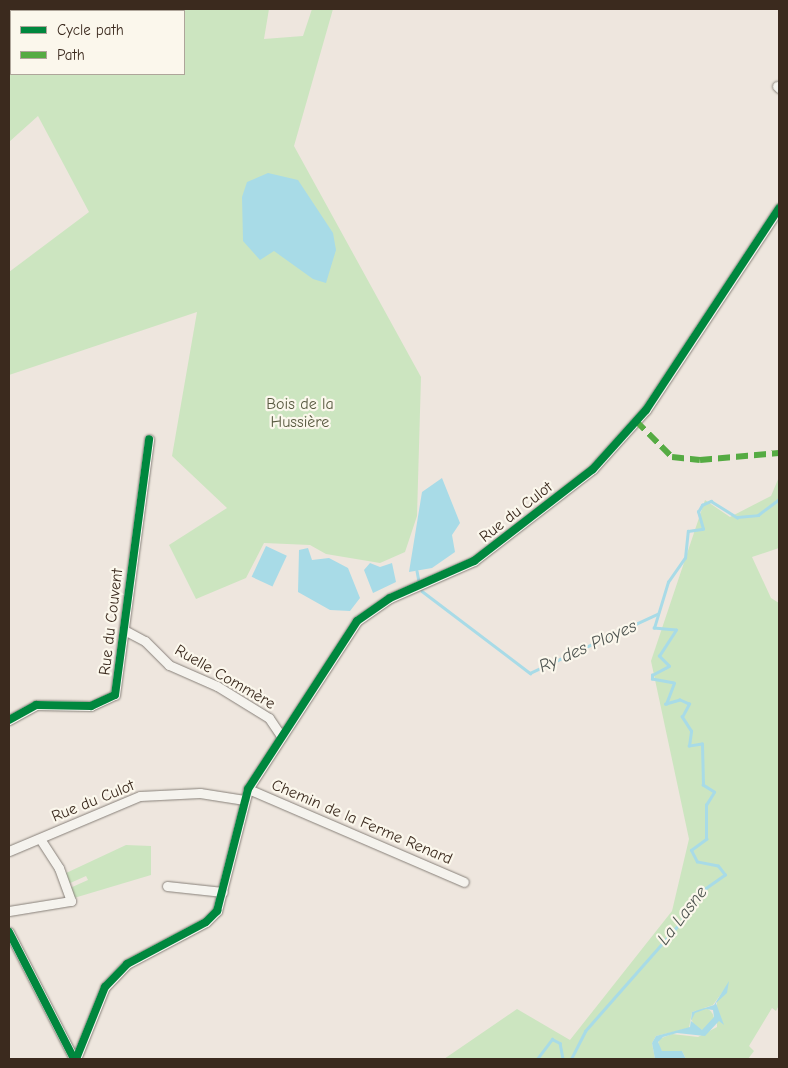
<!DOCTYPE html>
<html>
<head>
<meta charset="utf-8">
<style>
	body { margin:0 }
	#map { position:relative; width:788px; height:1068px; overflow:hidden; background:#eee6de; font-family:"Comic Neue",sans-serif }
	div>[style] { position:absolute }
	.green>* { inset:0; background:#cce5c0 }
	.round { border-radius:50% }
	.water>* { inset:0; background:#a8dbe7; transform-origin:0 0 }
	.stream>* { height:2.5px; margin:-1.25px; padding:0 1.25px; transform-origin:1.25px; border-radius:1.25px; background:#a8dbe7 }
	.roads { filter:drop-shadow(0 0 1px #878079) drop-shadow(0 0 1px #878079) }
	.minor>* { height:9px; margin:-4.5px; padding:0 4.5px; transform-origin:4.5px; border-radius:4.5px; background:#f5f3ee }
	.quiet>* { height:6px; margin-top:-3px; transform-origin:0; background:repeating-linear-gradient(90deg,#55ab43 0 12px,transparent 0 18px) }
	.cycleway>* { height:8px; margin:-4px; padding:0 4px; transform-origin:4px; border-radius:4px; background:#00873e }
	span { translate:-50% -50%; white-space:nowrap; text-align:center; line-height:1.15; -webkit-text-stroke:4.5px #fbf7ec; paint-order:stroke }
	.park-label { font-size:16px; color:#585940 }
	.street-label { font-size:16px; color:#3b2a1e }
	.water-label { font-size:18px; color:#4f5551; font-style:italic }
	.frame { position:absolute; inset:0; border:10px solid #3b2a1e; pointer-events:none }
	.legend { position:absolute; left:10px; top:10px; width:175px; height:65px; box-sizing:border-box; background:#fbf7ec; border:1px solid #aea59a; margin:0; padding:6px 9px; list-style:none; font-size:15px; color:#3b2a1e }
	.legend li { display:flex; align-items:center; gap:10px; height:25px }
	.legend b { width:25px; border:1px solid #aea59a }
</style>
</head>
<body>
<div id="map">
	<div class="green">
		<i style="clip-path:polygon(evenodd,9px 9px,269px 9px,264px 39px,303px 36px,312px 9px,333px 9px,294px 146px,421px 377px,417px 516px,405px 552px,380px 563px,326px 554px,310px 545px,264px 543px,246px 578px,196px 599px,169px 545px,227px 508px,172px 456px,197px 312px,9px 375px,9px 272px,89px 212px,38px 116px,9px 142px,9px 9px,11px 11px,184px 11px,184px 74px,11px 74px,11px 11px)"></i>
		<i style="clip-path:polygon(779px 477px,779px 548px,752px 557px,771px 598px,779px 603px,779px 1005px,776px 1011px,772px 1008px,749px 1046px,754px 1051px,748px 1059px,686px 1059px,682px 1051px,662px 1051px,658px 1045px,659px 1039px,672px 1034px,698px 1037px,717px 1027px,717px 1001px,729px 983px,713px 1005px,692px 1012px,689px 1028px,656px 1036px,652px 1043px,655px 1059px,444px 1059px,517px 1009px,570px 1040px,672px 911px,689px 839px,651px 661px,705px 500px,730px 517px,771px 496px)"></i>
		<i style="clip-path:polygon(126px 845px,151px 846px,151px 875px,74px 898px,70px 888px,88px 880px,86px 876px,68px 884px,64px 874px)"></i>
		<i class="round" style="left:692px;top:1008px;width:22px;height:22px"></i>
	</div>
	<div class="water">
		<i style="clip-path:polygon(268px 173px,298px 180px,333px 233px,336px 250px,326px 283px,313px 279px,274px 251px,260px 260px,243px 241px,242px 197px,247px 182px)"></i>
		<i style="clip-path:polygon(442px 478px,460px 523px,452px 535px,455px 552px,432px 568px,409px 572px,422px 492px)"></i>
		<i style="left:266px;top:546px;width:23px;height:34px;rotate:25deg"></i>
		<i style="clip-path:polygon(308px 548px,312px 560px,329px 558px,348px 568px,360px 598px,350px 611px,330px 610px,298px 592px,299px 550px)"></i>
		<i style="clip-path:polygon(370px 563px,380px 567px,392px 563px,396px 582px,373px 593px,364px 570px)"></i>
		<i style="clip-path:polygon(evenodd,729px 981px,727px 993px,716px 1003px,724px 1025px,719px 1021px,705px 1036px,677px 1033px,663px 1037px,658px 1042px,662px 1051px,682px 1051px,686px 1059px,655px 1059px,652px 1043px,656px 1036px,690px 1027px,692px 1012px,714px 1005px,729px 981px,706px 1009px,713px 1010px,714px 1017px,702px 1030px,691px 1021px,695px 1013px,706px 1009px)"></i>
	</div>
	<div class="stream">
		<i style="left:417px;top:571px;width:10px;rotate:79deg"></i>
		<i style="left:422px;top:591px;width:136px;rotate:37.2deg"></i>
		<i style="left:530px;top:673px;width:140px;rotate:-24.9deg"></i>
		<i style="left:537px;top:1059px;width:25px;rotate:-53deg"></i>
		<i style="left:552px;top:1039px;width:9px;rotate:27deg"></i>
		<i style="left:560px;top:1043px;width:16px;rotate:79deg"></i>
		<i style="left:571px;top:1059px;width:31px;rotate:-63deg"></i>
		<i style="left:585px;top:1031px;width:147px;rotate:-48.6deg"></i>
		<i style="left:682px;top:921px;width:9px;rotate:-90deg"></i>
		<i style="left:682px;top:912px;width:19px;rotate:-54deg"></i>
		<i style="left:693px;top:897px;width:39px;rotate:-35deg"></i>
		<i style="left:725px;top:875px;width:11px;rotate:-128deg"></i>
		<i style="left:718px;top:866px;width:21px;rotate:-169deg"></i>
		<i style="left:697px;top:862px;width:13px;rotate:-117deg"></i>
		<i style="left:691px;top:850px;width:19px;rotate:-36deg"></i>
		<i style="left:706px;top:839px;width:34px;rotate:-90deg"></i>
		<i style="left:706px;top:805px;width:15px;rotate:-58deg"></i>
		<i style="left:714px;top:792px;width:13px;rotate:-148deg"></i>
		<i style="left:703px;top:785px;width:41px;rotate:-91.4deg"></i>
		<i style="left:702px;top:744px;width:13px;rotate:171deg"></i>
		<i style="left:689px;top:746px;width:15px;rotate:-82deg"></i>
		<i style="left:691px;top:731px;width:17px;rotate:-123deg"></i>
		<i style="left:682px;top:717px;width:15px;rotate:-62deg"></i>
		<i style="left:689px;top:704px;width:10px;rotate:-156deg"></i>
		<i style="left:680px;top:700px;width:15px;rotate:164deg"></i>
		<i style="left:666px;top:704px;width:22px;rotate:-69deg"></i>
		<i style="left:674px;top:683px;width:22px;rotate:-170deg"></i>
		<i style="left:652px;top:679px;width:4px;rotate:-90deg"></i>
		<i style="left:652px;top:675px;width:19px;rotate:-28deg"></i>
		<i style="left:669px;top:666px;width:14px;rotate:-135deg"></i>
		<i style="left:659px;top:656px;width:31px;rotate:-57deg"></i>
		<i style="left:676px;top:630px;width:22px;rotate:-175deg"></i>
		<i style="left:654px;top:628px;width:48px;rotate:-73.1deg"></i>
		<i style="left:668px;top:582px;width:29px;rotate:-55deg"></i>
		<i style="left:685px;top:558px;width:27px;rotate:-84deg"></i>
		<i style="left:688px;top:531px;width:15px;rotate:-8deg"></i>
		<i style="left:703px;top:529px;width:18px;rotate:-106deg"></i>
		<i style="left:698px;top:512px;width:8px;rotate:-60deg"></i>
		<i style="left:702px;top:505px;width:10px;rotate:-24deg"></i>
		<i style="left:711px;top:501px;width:31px;rotate:32deg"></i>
		<i style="left:737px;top:517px;width:21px;rotate:-5deg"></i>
		<i style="left:758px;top:515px;width:26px;rotate:-37deg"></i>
	</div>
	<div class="roads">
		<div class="minor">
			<i style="left:777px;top:86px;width:3px;rotate:45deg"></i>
			<i style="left:126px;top:631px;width:21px;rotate:28deg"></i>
			<i style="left:145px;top:641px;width:34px;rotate:45deg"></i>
			<i style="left:169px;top:665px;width:52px;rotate:23.6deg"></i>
			<i style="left:217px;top:686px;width:61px;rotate:31.6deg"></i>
			<i style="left:269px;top:718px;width:22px;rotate:56deg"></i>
			<i style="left:9px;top:720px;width:31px;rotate:-29deg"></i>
			<i style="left:36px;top:705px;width:55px;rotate:1deg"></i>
			<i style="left:91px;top:706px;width:26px;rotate:-25deg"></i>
			<i style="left:115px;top:695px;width:258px;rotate:-82.4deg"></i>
			<i style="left:248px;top:789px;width:235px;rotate:23.3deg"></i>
			<i style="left:9px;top:851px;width:142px;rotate:-22.8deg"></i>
			<i style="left:140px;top:796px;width:60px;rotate:-2.9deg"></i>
			<i style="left:200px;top:793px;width:45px;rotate:9deg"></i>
			<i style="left:167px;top:886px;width:56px;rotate:6.1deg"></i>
			<i style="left:9px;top:911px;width:63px;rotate:-9.2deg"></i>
			<i style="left:71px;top:901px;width:35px;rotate:-110deg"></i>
			<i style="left:59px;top:868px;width:35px;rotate:-123deg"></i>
			<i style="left:9px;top:932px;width:143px;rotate:62.9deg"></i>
			<i style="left:76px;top:1059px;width:78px;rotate:-68.1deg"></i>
			<i style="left:105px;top:987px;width:32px;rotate:-46deg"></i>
			<i style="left:127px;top:964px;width:89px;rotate:-28deg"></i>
			<i style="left:206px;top:922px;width:16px;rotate:-45deg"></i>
			<i style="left:217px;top:911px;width:126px;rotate:-75.7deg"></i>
			<i style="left:248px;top:789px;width:200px;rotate:-57deg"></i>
			<i style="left:357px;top:621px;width:40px;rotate:-34.9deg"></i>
			<i style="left:390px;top:598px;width:92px;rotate:-23.8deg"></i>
			<i style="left:474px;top:561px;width:150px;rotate:-37.7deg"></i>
			<i style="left:593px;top:469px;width:79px;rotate:-48.1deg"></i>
			<i style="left:646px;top:410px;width:242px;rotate:-56.6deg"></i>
		</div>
	</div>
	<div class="quiet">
		<i style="left:636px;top:421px;width:51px;rotate:45deg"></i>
		<i style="left:672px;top:457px;width:28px;rotate:6deg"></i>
		<i style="left:700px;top:460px;width:79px;rotate:-5.1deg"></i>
	</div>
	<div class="cycleway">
		<i style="left:9px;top:720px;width:31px;rotate:-29deg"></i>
		<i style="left:36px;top:705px;width:55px;rotate:1deg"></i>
		<i style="left:91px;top:706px;width:26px;rotate:-25deg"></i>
		<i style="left:115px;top:695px;width:258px;rotate:-82.4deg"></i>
		<i style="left:9px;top:932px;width:143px;rotate:62.9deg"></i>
		<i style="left:76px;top:1059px;width:78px;rotate:-68.1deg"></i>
		<i style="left:105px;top:987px;width:32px;rotate:-46deg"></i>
		<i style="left:127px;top:964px;width:89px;rotate:-28deg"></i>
		<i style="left:206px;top:922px;width:16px;rotate:-45deg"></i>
		<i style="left:217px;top:911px;width:126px;rotate:-75.7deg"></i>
		<i style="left:248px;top:789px;width:200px;rotate:-57deg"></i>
		<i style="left:357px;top:621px;width:40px;rotate:-34.9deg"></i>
		<i style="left:390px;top:598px;width:92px;rotate:-23.8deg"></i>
		<i style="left:474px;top:561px;width:150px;rotate:-37.7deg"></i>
		<i style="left:593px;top:469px;width:79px;rotate:-48.1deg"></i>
		<i style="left:646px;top:410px;width:242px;rotate:-56.6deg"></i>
	</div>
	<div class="park-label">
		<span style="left:300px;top:413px">Bois de la<br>Hussière</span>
	</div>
	<div class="street-label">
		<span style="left:516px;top:512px;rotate:-38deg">Rue du Culot</span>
		<span style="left:111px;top:622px;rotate:-83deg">Rue du Couvent</span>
		<span style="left:225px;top:677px;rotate:30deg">Ruelle Commère</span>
		<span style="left:93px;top:801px;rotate:-22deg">Rue du Culot</span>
		<span style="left:362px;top:822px;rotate:23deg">Chemin de la Ferme Renard</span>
	</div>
	<div class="water-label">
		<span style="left:588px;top:647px;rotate:-24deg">Ry des Ployes</span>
		<span style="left:683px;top:916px;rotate:-52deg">La Lasne</span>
	</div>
	<div class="frame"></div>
	<ul class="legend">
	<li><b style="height:6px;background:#00873e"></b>Cycle path</li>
	<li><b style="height:6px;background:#55ab43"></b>Path</li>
	</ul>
</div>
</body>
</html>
